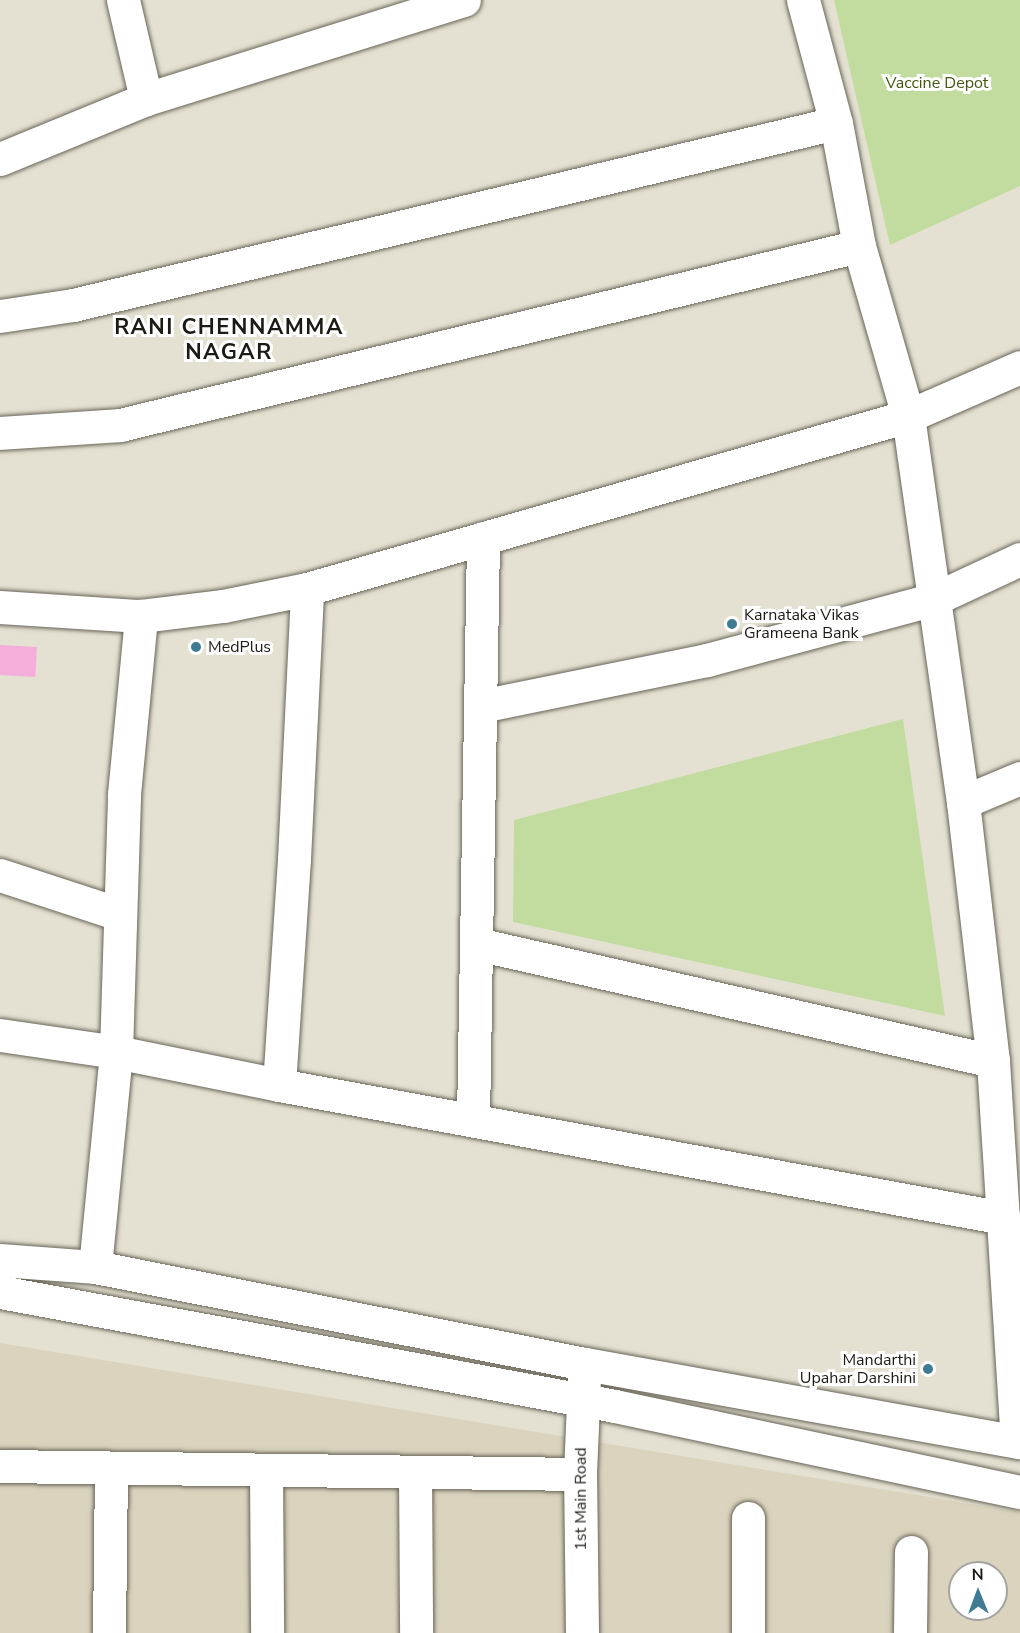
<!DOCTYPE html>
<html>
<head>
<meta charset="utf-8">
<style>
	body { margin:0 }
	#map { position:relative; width:1020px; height:1633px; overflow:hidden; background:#e5e1d2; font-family:"Nunito Sans",sans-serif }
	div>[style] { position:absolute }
	.built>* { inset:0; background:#dad4be }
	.green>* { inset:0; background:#c2dca0 }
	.building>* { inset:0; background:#f3afda; transform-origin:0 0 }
	.roads { filter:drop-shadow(0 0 2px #686457) drop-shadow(0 0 2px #686457) }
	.minor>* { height:33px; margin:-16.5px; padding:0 16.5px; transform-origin:16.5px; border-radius:16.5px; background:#fff }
	.dots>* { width:16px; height:16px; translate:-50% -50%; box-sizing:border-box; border:3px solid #fff; border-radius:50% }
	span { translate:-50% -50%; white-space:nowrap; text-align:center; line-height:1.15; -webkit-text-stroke:6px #fff; paint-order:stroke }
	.park-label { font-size:16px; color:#40580f }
	.poi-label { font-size:16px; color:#1b1a15 }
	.left { translate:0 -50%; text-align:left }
	.right { translate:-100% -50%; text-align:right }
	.street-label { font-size:16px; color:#1b1a15 }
	.district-label { font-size:22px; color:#1b1a15; font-weight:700; letter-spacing:1.5px }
	.north { position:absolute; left:948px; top:1561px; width:60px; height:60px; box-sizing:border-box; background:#fff; border:2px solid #a4a3a1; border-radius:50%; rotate:359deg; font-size:16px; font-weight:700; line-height:24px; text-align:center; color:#1b1a15 }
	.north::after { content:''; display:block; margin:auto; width:21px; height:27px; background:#3f7b92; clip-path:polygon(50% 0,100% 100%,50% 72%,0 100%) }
</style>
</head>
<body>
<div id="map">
	<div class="built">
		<i style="clip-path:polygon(evenodd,0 1343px,1020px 1512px,1020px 1633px,0 1633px,0 1343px,960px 1573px,996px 1573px,996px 1609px,960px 1609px,960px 1573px)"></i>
	</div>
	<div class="green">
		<i style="clip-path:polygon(834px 0,1020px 0,1020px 186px,890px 245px)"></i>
		<i style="clip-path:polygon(903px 719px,945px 1016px,513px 922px,514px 820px)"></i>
	</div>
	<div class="building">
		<i style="left:0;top:645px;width:37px;height:30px;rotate:3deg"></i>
	</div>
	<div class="roads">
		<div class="minor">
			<i style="left:123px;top:0;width:102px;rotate:76.9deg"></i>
			<i style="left:803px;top:0;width:127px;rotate:75deg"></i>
			<i style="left:836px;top:123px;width:125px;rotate:79.4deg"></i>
			<i style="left:859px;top:246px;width:177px;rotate:73.9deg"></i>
			<i style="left:908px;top:416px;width:390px;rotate:81.9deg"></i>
			<i style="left:963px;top:802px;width:261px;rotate:83.4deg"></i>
			<i style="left:993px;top:1061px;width:381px;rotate:86.4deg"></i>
			<i style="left:0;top:159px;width:158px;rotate:-22.3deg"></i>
			<i style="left:146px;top:99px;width:333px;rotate:-17.3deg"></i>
			<i style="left:0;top:316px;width:74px;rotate:-8.6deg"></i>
			<i style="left:73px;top:305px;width:784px;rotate:-13.42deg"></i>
			<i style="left:0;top:433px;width:120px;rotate:-3.8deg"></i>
			<i style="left:120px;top:425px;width:760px;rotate:-13.62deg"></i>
			<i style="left:0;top:607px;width:141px;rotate:3.7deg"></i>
			<i style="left:141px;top:616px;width:83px;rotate:-7deg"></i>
			<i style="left:223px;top:606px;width:86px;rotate:-11.4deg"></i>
			<i style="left:307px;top:589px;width:625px;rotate:-16.06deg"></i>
			<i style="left:908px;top:416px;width:122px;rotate:-23.6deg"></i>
			<i style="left:481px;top:706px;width:231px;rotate:-11.5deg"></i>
			<i style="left:707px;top:660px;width:235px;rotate:-15deg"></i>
			<i style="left:934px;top:599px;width:95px;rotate:-24.9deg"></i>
			<i style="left:963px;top:802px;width:62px;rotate:-22.8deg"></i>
			<i style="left:0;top:875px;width:125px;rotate:18.1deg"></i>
			<i style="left:477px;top:944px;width:529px;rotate:12.78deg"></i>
			<i style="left:0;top:1035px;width:117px;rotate:8.3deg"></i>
			<i style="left:116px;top:1052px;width:166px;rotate:11.4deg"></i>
			<i style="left:279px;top:1085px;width:737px;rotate:10.4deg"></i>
			<i style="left:279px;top:1085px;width:226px;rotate:-86.2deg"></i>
			<i style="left:294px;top:859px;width:270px;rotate:-87.2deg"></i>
			<i style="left:473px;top:1119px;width:581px;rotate:-89.01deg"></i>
			<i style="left:0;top:1260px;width:95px;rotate:4.2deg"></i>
			<i style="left:95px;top:1267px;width:500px;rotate:11.2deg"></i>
			<i style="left:585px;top:1364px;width:442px;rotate:10.2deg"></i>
			<i style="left:95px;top:1267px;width:216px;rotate:-84.4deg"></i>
			<i style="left:116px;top:1052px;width:258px;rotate:-88.2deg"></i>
			<i style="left:124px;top:794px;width:179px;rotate:-84.5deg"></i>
			<i style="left:0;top:1292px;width:625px;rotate:10.5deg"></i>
			<i style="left:615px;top:1406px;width:414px;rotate:12deg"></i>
			<i style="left:0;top:1466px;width:580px;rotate:0.79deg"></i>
			<i style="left:266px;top:1470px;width:163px;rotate:89.6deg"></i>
			<i style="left:415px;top:1472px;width:161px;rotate:89.6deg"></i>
			<i style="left:748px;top:1518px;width:115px;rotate:90deg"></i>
			<i style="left:109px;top:1633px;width:165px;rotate:-89.3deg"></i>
			<i style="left:582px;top:1633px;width:159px;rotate:-90.7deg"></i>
			<i style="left:580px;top:1474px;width:96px;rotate:-87.6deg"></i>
			<i style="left:910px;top:1633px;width:81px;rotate:-89.3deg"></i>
		</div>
	</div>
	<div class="dots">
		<i style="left:732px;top:624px;background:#3f7b92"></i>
		<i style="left:196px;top:647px;background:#3f7b92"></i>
		<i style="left:928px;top:1369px;background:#3f7b92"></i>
	</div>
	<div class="park-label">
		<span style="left:937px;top:83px">Vaccine Depot</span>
	</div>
	<div class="poi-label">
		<span class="left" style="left:744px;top:624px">Karnataka Vikas<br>Grameena Bank</span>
		<span class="left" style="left:208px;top:647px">MedPlus</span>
		<span class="right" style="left:916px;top:1369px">Mandarthi<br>Upahar Darshini</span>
	</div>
	<div class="street-label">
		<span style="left:581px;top:1499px;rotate:-90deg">1st Main Road</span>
	</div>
	<div class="district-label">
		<span style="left:229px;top:340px">RANI CHENNAMMA<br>NAGAR</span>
	</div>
	<div class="north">N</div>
</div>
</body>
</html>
